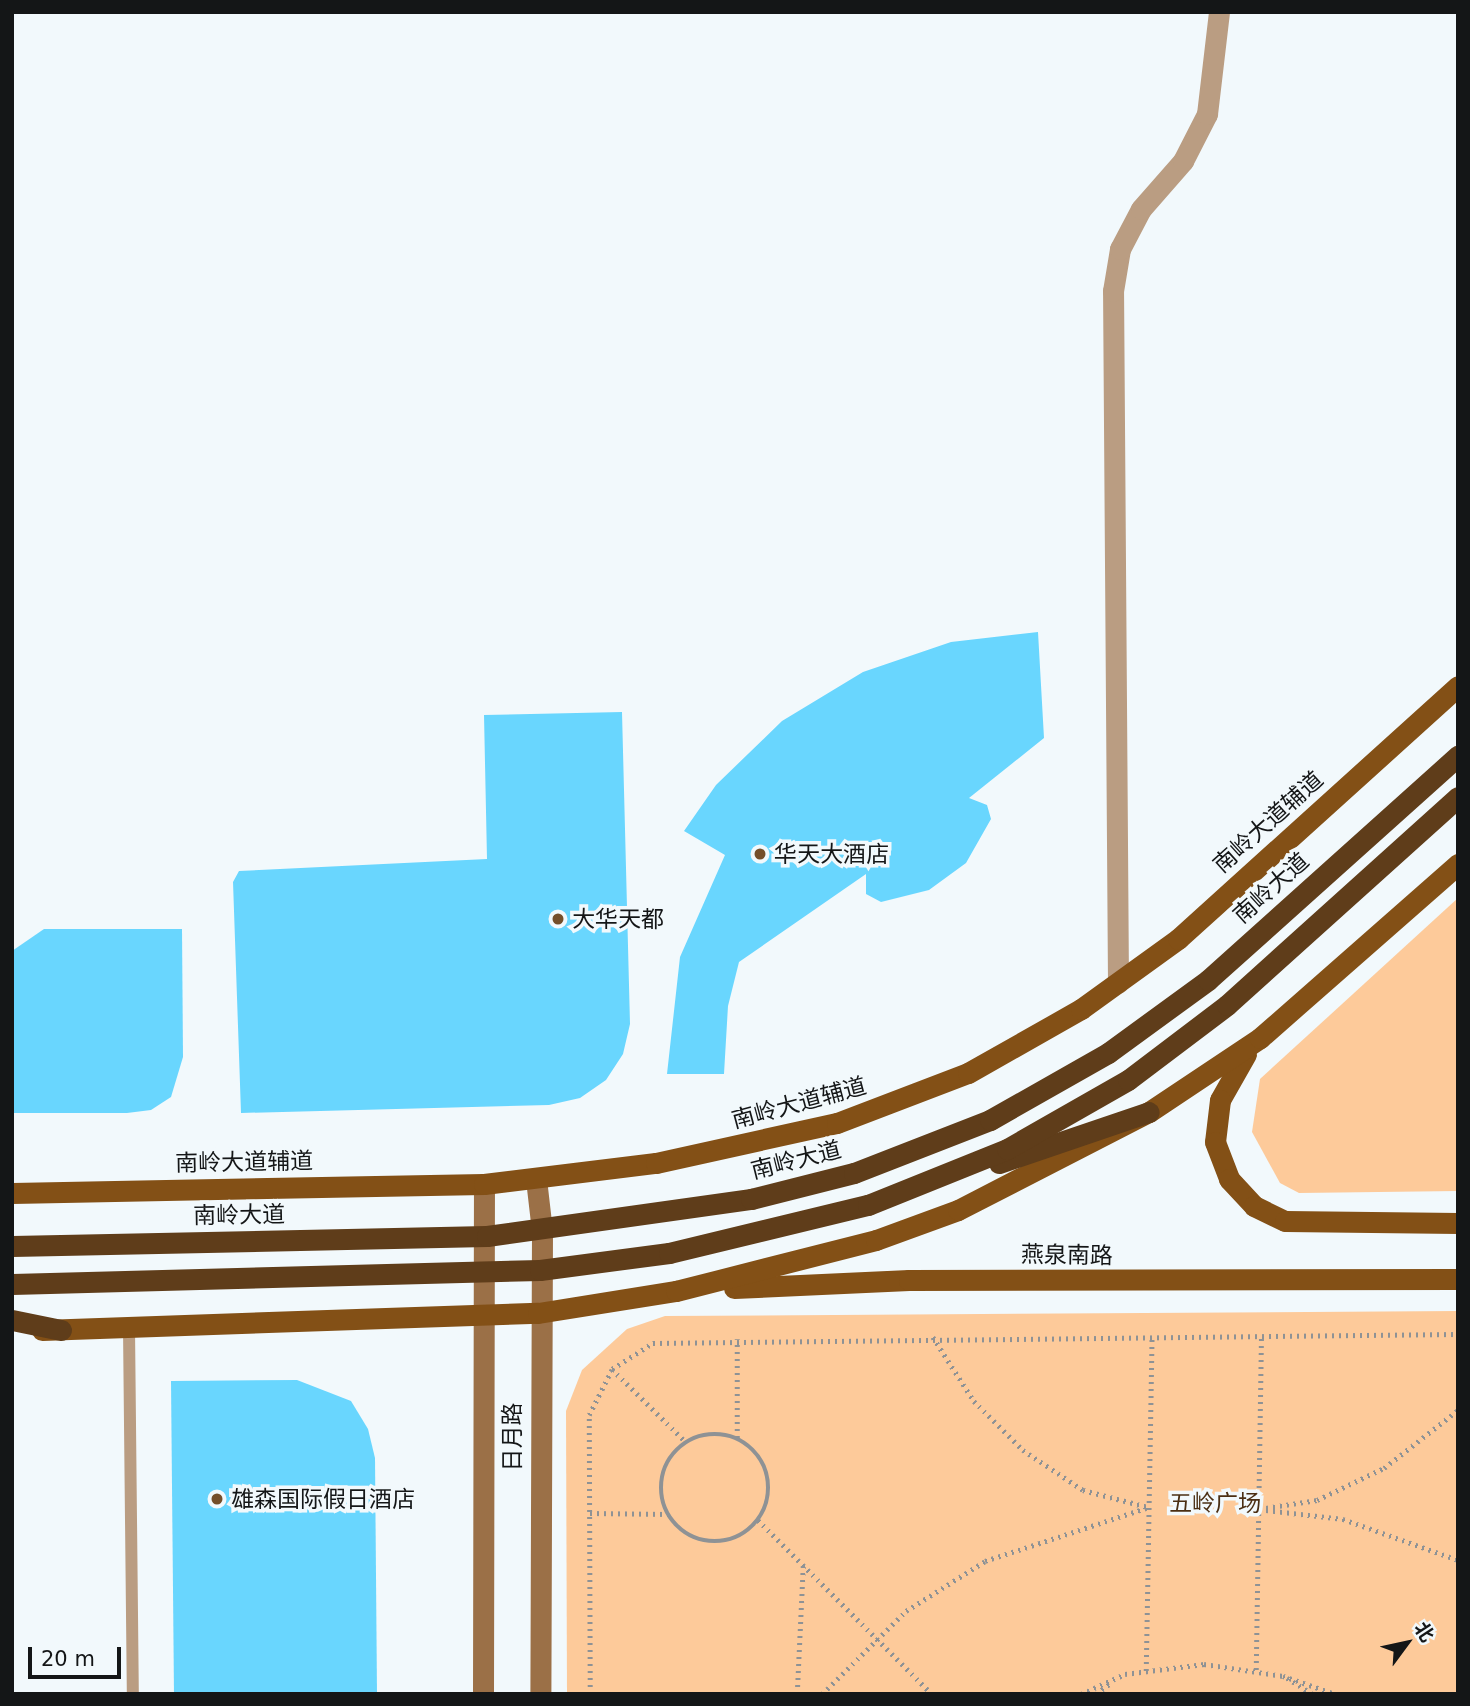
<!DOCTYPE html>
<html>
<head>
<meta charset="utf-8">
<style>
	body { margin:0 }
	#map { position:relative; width:1470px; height:1706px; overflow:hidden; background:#f2f9fc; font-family:"DejaVu Sans","Noto Sans SC",sans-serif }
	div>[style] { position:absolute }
	.green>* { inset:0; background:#fdca9a }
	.building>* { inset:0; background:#69d6fe }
	.path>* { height:4.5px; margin-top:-2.25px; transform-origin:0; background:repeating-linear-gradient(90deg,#8e9295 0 2px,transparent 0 7px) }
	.path>.ring { margin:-2.25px; padding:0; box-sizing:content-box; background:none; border:4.5px solid #8e9295; border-radius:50% }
	.lane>* { height:12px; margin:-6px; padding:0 6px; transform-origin:6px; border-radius:6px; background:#ba9d82 }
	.street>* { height:21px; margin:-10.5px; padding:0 10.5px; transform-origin:10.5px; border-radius:10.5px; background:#ba9d82 }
	.secondary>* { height:21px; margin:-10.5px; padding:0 10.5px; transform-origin:10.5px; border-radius:10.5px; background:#9b7047 }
	.primary>* { height:21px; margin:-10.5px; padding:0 10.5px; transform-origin:10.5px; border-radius:10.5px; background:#835016 }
	.highway>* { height:21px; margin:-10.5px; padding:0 10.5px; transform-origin:10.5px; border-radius:10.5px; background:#5f3d1a }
	.dots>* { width:19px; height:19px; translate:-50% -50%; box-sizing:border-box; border:4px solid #f2f9fc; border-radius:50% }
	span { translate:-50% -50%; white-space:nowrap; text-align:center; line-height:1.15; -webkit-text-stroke:7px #f2f9fc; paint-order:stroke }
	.street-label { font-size:23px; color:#141617 }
	.poi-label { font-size:23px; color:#141617 }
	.left { translate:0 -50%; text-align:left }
	.park-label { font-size:23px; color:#4b2f13 }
	.frame { position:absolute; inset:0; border:14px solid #141617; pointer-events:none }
	.north { position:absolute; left:1372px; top:1608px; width:70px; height:70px; -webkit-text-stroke:5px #f2f9fc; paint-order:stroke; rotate:57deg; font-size:19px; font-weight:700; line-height:28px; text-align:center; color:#141617 }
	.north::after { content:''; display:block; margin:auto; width:24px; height:32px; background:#141617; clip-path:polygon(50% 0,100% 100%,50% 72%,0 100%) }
	.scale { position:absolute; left:28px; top:1647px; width:93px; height:32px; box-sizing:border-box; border:4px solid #141617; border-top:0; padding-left:9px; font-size:21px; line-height:24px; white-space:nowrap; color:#141617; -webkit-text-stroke:5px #f2f9fc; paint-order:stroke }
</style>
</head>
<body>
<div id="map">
	<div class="green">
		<i style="clip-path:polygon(1458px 898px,1458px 1191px,1299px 1193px,1280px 1183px,1252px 1132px,1260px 1079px)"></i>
		<i style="clip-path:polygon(1458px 1311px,1458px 1694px,567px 1694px,566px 1411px,582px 1370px,627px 1329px,665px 1316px)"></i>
	</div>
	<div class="building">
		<i style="clip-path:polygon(1038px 632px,1044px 738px,969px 798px,987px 805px,991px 819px,966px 863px,929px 890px,881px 902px,866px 894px,866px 874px,739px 962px,728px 1006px,724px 1074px,667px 1074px,680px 957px,725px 855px,684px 831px,716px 785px,782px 721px,863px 672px,951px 642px)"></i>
		<i style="clip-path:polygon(622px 712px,630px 1024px,623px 1054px,606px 1080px,580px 1098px,549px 1105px,241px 1113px,233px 882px,239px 871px,487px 859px,484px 715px)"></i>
		<i style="clip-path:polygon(44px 929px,182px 929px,183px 1057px,171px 1097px,151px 1110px,127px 1113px,12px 1113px,12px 951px)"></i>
		<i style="clip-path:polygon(297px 1380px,351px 1401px,368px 1429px,375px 1458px,377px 1694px,174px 1694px,171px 1381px)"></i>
	</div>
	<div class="path">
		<i style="left:933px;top:1337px;width:76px;rotate:57.4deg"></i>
		<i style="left:974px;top:1401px;width:69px;rotate:45deg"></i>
		<i style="left:1023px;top:1450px;width:72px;rotate:33.7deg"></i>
		<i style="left:1083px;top:1490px;width:67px;rotate:14.7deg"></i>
		<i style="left:612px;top:1369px;width:104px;rotate:44.6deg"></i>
		<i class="ring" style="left:661px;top:1434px;width:103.5px;height:103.5px"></i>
		<i style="left:737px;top:1438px;width:99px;rotate:-90deg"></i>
		<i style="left:1259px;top:1509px;width:59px;rotate:-8.8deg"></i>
		<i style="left:1317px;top:1500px;width:74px;rotate:-25.5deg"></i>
		<i style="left:1384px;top:1468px;width:94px;rotate:-38.1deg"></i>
		<i style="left:1266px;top:1510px;width:78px;rotate:6.7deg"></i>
		<i style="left:1343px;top:1519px;width:122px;rotate:19.6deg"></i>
		<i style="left:590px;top:1513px;width:78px;rotate:0.7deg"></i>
		<i style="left:758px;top:1520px;width:246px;rotate:45deg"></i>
		<i style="left:1256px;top:1670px;width:335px;rotate:-89.1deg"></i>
		<i style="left:1146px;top:1671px;width:335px;rotate:-89deg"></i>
		<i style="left:1287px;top:1678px;width:31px;rotate:32deg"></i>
		<i style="left:590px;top:1694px;width:279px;rotate:-90.2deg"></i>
		<i style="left:589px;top:1415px;width:51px;rotate:-63.4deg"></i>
		<i style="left:612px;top:1369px;width:49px;rotate:-32.4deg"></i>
		<i style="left:653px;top:1343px;width:805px;rotate:-0.64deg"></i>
		<i style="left:797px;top:1694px;width:129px;rotate:-87.3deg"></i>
		<i style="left:822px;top:1694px;width:118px;rotate:-44.7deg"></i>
		<i style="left:906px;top:1611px;width:93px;rotate:-32.3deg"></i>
		<i style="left:985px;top:1561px;width:173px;rotate:-18.2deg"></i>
		<i style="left:1081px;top:1694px;width:48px;rotate:-24.4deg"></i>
		<i style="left:1125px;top:1674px;width:80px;rotate:-7.2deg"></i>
		<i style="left:1204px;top:1664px;width:80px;rotate:8.6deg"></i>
		<i style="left:1283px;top:1676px;width:55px;rotate:19.1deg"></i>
		<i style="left:1096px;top:1694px;width:20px;rotate:-37deg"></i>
	</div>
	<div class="lane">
		<i style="left:129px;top:1328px;width:366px;rotate:89.4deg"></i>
	</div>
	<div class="street">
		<i style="left:1118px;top:983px;width:692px;rotate:-90.41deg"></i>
		<i style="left:1113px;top:291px;width:43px;rotate:-80.5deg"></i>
		<i style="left:1120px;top:249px;width:45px;rotate:-62.3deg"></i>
		<i style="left:1141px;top:209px;width:64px;rotate:-48.8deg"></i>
		<i style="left:1183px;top:161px;width:53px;rotate:-62.9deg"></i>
		<i style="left:1207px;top:114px;width:103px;rotate:-83.3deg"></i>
	</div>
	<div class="secondary">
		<i style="left:536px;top:1179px;width:52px;rotate:83.4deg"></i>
		<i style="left:542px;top:1231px;width:463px;rotate:90.2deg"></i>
		<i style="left:483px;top:1694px;width:510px;rotate:-89.89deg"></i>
	</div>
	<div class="primary">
		<i style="left:1246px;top:1054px;width:53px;rotate:119.5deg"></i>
		<i style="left:1220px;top:1100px;width:42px;rotate:96.8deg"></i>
		<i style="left:1215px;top:1142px;width:40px;rotate:69deg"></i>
		<i style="left:1229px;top:1179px;width:37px;rotate:47deg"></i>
		<i style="left:1254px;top:1206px;width:34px;rotate:26deg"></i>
		<i style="left:1285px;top:1221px;width:173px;rotate:0.7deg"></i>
		<i style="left:12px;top:1193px;width:472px;rotate:-1.1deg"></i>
		<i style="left:484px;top:1184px;width:173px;rotate:-7deg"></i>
		<i style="left:656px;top:1163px;width:185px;rotate:-12.5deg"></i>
		<i style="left:837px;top:1123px;width:140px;rotate:-20.9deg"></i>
		<i style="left:968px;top:1073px;width:130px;rotate:-29.5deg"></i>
		<i style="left:1081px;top:1009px;width:120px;rotate:-35.8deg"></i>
		<i style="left:1178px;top:939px;width:377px;rotate:-42.1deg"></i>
		<i style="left:734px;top:1288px;width:175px;rotate:-2.6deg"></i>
		<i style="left:909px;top:1280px;width:549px;rotate:-0.1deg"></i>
		<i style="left:42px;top:1330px;width:496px;rotate:-2deg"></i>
		<i style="left:538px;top:1313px;width:140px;rotate:-9.1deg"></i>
		<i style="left:676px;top:1291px;width:206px;rotate:-14.3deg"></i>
		<i style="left:876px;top:1240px;width:87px;rotate:-20.1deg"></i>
		<i style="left:958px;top:1210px;width:215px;rotate:-27.2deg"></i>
		<i style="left:1149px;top:1112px;width:133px;rotate:-33.7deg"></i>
		<i style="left:1260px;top:1038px;width:264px;rotate:-41.3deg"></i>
	</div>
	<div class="highway">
		<i style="left:999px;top:1163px;width:158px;rotate:-18.8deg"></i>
		<i style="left:12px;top:1246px;width:475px;rotate:-1.2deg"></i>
		<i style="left:487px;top:1236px;width:267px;rotate:-8deg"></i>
		<i style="left:751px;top:1199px;width:106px;rotate:-14.2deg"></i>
		<i style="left:854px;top:1173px;width:146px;rotate:-21.3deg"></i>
		<i style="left:990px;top:1120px;width:136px;rotate:-29.6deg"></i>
		<i style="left:1108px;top:1053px;width:124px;rotate:-36.1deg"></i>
		<i style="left:1208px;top:980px;width:336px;rotate:-41.9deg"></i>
		<i style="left:12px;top:1284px;width:528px;rotate:-1.52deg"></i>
		<i style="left:540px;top:1270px;width:130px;rotate:-7.5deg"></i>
		<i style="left:669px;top:1253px;width:205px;rotate:-13.6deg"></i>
		<i style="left:868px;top:1205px;width:150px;rotate:-21.9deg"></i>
		<i style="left:1007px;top:1149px;width:139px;rotate:-29.7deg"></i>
		<i style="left:1128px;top:1080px;width:124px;rotate:-37.1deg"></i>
		<i style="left:1227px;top:1005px;width:311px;rotate:-42deg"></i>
		<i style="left:12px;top:1320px;width:50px;rotate:11.5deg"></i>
	</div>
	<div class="dots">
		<i style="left:760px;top:854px;background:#744f2a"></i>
		<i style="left:558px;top:919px;background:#744f2a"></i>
		<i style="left:217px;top:1499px;background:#744f2a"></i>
	</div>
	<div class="street-label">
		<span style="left:1268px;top:822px;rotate:-42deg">南岭大道辅道</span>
		<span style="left:1271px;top:888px;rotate:-42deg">南岭大道</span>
		<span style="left:799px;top:1103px;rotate:-15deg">南岭大道辅道</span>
		<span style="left:796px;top:1160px;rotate:-14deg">南岭大道</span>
		<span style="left:244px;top:1162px;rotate:-1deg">南岭大道辅道</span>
		<span style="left:239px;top:1215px;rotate:-1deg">南岭大道</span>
		<span style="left:1067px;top:1255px;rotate:1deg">燕泉南路</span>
		<span style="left:512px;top:1437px;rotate:-90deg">日月路</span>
	</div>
	<div class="poi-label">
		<span class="left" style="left:774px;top:854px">华天大酒店</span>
		<span class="left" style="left:572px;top:919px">大华天都</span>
		<span class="left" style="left:231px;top:1499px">雄森国际假日酒店</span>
	</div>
	<div class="park-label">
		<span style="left:1215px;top:1503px">五岭广场</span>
	</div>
	<div class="frame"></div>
	<div class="north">北</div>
	<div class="scale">20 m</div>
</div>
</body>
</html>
